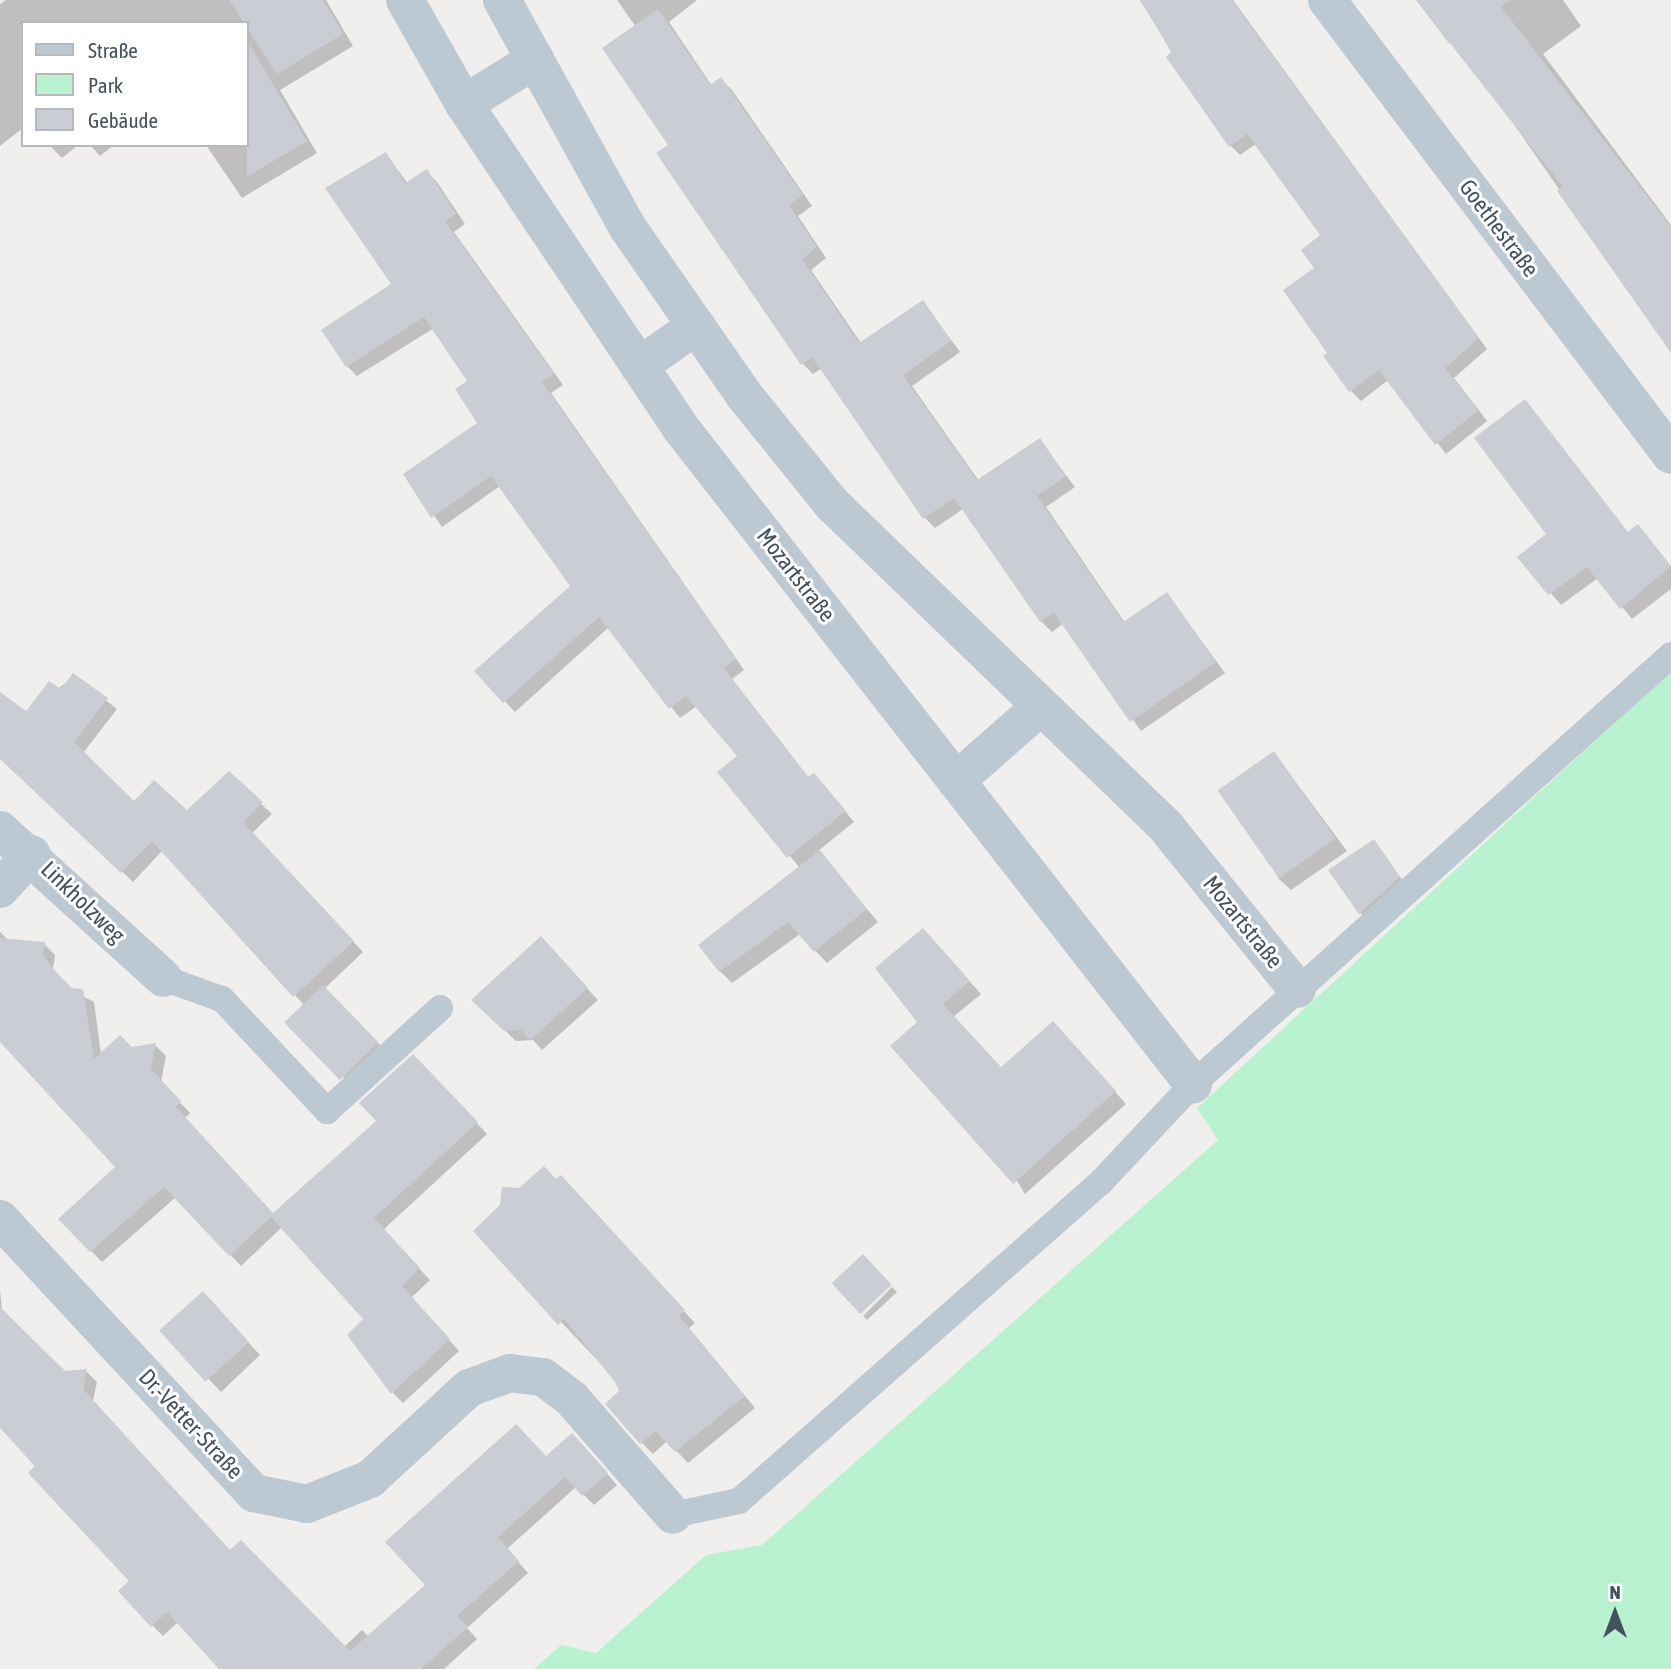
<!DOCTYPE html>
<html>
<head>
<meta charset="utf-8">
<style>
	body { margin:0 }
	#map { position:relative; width:1671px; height:1669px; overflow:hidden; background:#f1eeee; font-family:"Asap Condensed",sans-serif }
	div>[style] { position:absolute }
	.green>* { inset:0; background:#b9f2d0 }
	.shadow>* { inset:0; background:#0003 }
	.building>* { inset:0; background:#cacdd3; transform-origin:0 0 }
	.service>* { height:26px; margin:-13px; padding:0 13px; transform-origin:13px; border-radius:13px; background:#bdc9d2 }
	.minor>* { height:38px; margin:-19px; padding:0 19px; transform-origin:19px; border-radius:19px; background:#bdc9d2 }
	span { translate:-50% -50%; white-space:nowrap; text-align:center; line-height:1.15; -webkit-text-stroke:6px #fff; paint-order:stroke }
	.street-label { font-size:23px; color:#45515d }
	.legend { position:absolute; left:21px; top:21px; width:228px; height:126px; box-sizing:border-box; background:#fff; border:2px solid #b5b9be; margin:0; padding:9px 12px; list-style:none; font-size:21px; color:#45515d }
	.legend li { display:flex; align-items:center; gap:14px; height:35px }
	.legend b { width:35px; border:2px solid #b5b9be }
	.north { position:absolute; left:1580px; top:1578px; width:70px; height:70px; -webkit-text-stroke:5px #fff; paint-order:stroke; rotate:0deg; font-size:19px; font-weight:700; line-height:28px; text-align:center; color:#45515d }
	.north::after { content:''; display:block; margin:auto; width:24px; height:32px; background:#45515d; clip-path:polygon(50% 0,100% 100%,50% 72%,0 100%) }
</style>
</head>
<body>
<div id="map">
	<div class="green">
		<i style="clip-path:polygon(1671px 671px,1671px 1669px,534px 1669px,561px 1645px,596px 1653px,706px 1555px,762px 1545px,1218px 1140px,1197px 1108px)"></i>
	</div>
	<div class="shadow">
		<i style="clip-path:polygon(6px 0,326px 0,353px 46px,280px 90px,317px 153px,242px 198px,206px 145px,247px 145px,247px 23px,23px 23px,23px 128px,0 146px,0 4px)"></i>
		<i style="clip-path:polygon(617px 0,697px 0,669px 22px,712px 86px,721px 79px,732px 90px,812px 206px,798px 216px,826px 258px,811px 270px,861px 343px,923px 302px,960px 352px,912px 386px,979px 481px,1040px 441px,1075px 487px,1046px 507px,1125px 623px,1167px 594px,1225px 673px,1141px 731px,1063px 624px,1052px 632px,1041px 621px,963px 509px,935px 528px,925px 518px,822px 368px,813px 374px,803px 364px,670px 145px,636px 27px)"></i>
		<i style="clip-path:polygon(1140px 0,1233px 0,1487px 349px,1454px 378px,1487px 421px,1446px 454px,1388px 380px,1361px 401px,1351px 391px,1329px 354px,1316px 268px,1322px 236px,1256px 144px,1240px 155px,1230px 145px)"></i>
		<i style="clip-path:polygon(1416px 0,1563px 0,1581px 26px,1543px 54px,1671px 225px,1671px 350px,1463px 51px,1449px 43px)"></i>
		<i style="clip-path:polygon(49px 145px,78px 145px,62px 158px)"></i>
		<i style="clip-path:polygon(90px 145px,114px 145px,100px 156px)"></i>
		<i style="clip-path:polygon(386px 154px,408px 184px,427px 172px,437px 182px,465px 224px,454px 232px,563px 385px,551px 393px,744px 670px,732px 679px,809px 778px,824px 785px,854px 822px,818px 851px,878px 922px,827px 963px,800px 934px,732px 983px,720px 971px,800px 868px,719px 772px,739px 756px,697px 706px,680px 718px,609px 627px,515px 712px,476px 671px,572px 587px,500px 486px,442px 527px,405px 474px,479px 424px,470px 382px,434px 328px,357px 376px,347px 366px,393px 284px)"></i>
		<i style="clip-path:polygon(1525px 401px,1629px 534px,1638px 527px,1671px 566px,1671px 589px,1632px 619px,1598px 578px,1561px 605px,1520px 557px,1549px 535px)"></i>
		<i style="clip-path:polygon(74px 676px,117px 709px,83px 753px,134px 803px,187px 813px,229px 774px,272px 814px,252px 833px,363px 952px,324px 989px,390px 1055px,351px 1091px,304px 1005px,163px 850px,133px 882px,0 757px,0 694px,27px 714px)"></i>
		<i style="clip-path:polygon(1274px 753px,1347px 851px,1291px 890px,1278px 878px)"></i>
		<i style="clip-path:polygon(1379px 847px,1405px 884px,1366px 918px,1360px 913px)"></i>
		<i style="clip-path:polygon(0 932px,9px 941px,44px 944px,55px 955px,53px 969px,71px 990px,94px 1002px,101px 1054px,155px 1045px,166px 1056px,161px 1082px,190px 1113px,185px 1118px,274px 1215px,378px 1121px,424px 1067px,487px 1134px,383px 1230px,430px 1280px,411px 1298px,459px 1351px,403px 1403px,392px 1392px,366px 1319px,282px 1227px,241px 1266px,176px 1197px,102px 1262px,60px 1219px,117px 1167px,0 1038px)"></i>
		<i style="clip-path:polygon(934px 942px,981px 994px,953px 1017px,1002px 1069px,1064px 1035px,1126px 1104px,1025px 1194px,919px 1023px)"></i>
		<i style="clip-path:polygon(551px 950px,598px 1000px,542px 1050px,533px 1040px,516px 1041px,473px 1000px)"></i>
		<i style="clip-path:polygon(557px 1181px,572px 1189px,695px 1323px,689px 1328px,755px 1408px,688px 1463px,667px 1441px,653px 1454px,642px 1443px,607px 1404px,621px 1391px,617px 1381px,475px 1231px,520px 1190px)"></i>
		<i style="clip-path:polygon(892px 1287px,897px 1292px,867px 1320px,863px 1316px)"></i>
		<i style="clip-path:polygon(0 1289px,2px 1311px,66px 1372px,86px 1371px,97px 1382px,93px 1401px,230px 1552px,344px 1647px,362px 1630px,369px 1637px,427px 1585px,546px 1458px,583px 1446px,617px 1485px,594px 1505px,576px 1487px,507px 1549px,528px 1573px,467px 1628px,477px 1639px,444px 1669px,221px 1669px,178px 1622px,163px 1636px,152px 1625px,131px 1581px,0 1425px)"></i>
		<i style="clip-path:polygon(215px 1306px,260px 1355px,221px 1392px,163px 1331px)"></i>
	</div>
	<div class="building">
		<i style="clip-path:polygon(229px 0,323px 0,343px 34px,277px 74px)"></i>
		<i style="clip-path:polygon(1141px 0,1232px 0,1479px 338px,1445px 368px,1479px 410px,1435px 445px,1379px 370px,1349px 392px,1323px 356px,1327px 353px,1283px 290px,1314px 268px,1301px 250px,1320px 235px,1247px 134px,1229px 147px,1166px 57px,1171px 52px)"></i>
		<i style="clip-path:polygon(1416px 0,1510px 0,1501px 7px,1671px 227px,1671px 353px,1557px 191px,1563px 187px)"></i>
		<i style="clip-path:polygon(658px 9px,710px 85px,721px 77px,803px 195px,789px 205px,817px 247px,802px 259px,859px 343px,923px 300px,951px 341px,903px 375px,977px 480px,1040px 438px,1066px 476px,1037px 496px,1123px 622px,1167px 592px,1216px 662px,1130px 722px,1054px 613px,1040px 622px,954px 498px,923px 519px,812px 357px,801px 365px,656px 153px,668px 145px,602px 48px)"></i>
		<i style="clip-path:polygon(247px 41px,307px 141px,247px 177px)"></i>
		<i style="clip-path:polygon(386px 152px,405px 183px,427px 169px,456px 214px,445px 221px,554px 374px,542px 382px,736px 659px,724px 668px,808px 777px,814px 773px,846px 811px,787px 858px,717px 772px,737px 756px,686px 696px,669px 709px,599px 617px,503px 703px,474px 671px,570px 586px,491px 476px,431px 518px,403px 474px,477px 423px,455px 389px,467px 381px,424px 317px,346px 367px,321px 330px,391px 284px,325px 188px)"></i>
		<i style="clip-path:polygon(1525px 399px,1628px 532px,1638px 524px,1671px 566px,1620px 609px,1587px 567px,1548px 595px,1517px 557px,1546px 534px,1474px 438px)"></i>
		<i style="clip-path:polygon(73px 673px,108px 698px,74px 742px,134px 801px,154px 780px,187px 810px,229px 771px,263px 802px,243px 822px,354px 941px,293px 997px,152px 841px,121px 873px,0 759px,0 692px,26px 711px,49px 681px,61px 689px)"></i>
		<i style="left:1274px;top:751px;width:107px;height:69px;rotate:55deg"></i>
		<i style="clip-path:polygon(1374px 839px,1400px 877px,1359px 914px,1328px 870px)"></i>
		<i style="clip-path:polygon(820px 850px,867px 909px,814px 952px,788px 922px,719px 972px,698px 945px)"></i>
		<i style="clip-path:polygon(923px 928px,970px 981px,943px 1004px,1001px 1067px,1053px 1021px,1116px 1091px,1013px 1184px,890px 1046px,917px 1022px,875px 968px)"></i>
		<i style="clip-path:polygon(541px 936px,588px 988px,530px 1040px,521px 1030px,504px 1031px,471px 1000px)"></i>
		<i style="clip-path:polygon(0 938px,45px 942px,43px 956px,57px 973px,72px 988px,83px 989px,94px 1059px,120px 1035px,132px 1047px,156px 1043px,151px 1069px,181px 1101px,176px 1107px,273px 1213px,376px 1121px,359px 1103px,413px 1054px,478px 1122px,374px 1218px,420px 1268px,402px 1286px,450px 1339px,391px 1394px,347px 1335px,363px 1319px,271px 1217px,229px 1256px,164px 1187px,90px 1252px,58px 1219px,115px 1167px,0 1042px)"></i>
		<i style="left:323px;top:985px;width:80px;height:54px;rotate:46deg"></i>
		<i style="clip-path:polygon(544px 1166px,556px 1179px,561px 1175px,685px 1310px,679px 1316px,745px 1396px,675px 1452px,656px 1431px,640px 1444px,605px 1404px,619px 1391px,615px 1382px,564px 1319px,558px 1325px,473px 1231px,500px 1205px,502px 1187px,519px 1188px)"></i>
		<i style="left:863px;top:1254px;width:42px;height:43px;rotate:47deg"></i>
		<i style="left:203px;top:1291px;width:69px;height:59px;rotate:48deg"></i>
		<i style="clip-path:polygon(0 1307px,65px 1371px,87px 1369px,83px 1389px,230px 1550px,241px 1540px,350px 1651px,425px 1585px,385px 1542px,516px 1424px,546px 1456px,572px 1433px,608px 1473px,582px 1496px,565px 1477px,498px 1537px,519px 1561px,457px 1616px,468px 1627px,421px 1669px,219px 1669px,167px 1612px,151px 1627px,118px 1591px,129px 1581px,28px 1473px,35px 1466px,0 1428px)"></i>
	</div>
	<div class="service">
		<i style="left:163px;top:978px;width:63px;rotate:19.6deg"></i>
		<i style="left:222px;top:999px;width:154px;rotate:46.8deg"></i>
		<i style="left:327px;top:1111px;width:153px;rotate:-42.3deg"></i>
		<i style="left:673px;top:1515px;width:67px;rotate:-12deg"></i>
		<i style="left:739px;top:1501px;width:481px;rotate:-41.4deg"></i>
		<i style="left:1100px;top:1183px;width:136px;rotate:-46.8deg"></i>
		<i style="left:1193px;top:1084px;width:642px;rotate:-41.91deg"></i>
	</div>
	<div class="minor">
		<i style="left:405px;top:0;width:120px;rotate:60.4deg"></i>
		<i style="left:464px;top:104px;width:389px;rotate:56.2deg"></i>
		<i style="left:680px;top:427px;width:834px;rotate:52.02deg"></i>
		<i style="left:502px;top:0;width:260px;rotate:61.1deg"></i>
		<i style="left:628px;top:228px;width:203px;rotate:55.2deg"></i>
		<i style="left:744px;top:395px;width:139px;rotate:51.1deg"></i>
		<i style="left:831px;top:503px;width:467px;rotate:44deg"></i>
		<i style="left:1167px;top:828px;width:207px;rotate:51.1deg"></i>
		<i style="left:1327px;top:0;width:570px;rotate:52.91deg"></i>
		<i style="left:464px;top:104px;width:84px;rotate:-31.8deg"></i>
		<i style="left:639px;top:366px;width:70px;rotate:-35.1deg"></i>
		<i style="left:956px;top:781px;width:113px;rotate:-41.4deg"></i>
		<i style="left:0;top:830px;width:220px;rotate:42.2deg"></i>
		<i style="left:0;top:889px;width:47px;rotate:-47.6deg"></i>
		<i style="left:0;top:1219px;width:374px;rotate:47.2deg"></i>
		<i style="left:254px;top:1493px;width:54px;rotate:11.7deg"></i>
		<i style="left:307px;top:1504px;width:68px;rotate:-21.6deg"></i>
		<i style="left:370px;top:1479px;width:134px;rotate:-42.6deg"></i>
		<i style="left:469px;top:1388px;width:44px;rotate:-20.1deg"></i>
		<i style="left:510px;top:1373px;width:33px;rotate:7deg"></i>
		<i style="left:543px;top:1377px;width:35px;rotate:37deg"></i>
		<i style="left:571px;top:1398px;width:155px;rotate:48.9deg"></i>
	</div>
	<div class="street-label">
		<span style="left:1499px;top:228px;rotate:53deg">Goethestraße</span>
		<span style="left:796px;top:575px;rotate:52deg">Mozartstraße</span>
		<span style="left:83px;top:902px;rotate:44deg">Linkholzweg</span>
		<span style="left:1243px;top:922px;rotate:51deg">Mozartstraße</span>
		<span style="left:191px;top:1424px;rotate:47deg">Dr.-Vetter-Straße</span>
	</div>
	<ul class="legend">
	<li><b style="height:9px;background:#bdc9d2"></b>Straße</li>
	<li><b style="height:19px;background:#b9f2d0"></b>Park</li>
	<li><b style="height:19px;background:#cacdd3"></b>Gebäude</li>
	</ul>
	<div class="north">N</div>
</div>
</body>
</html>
